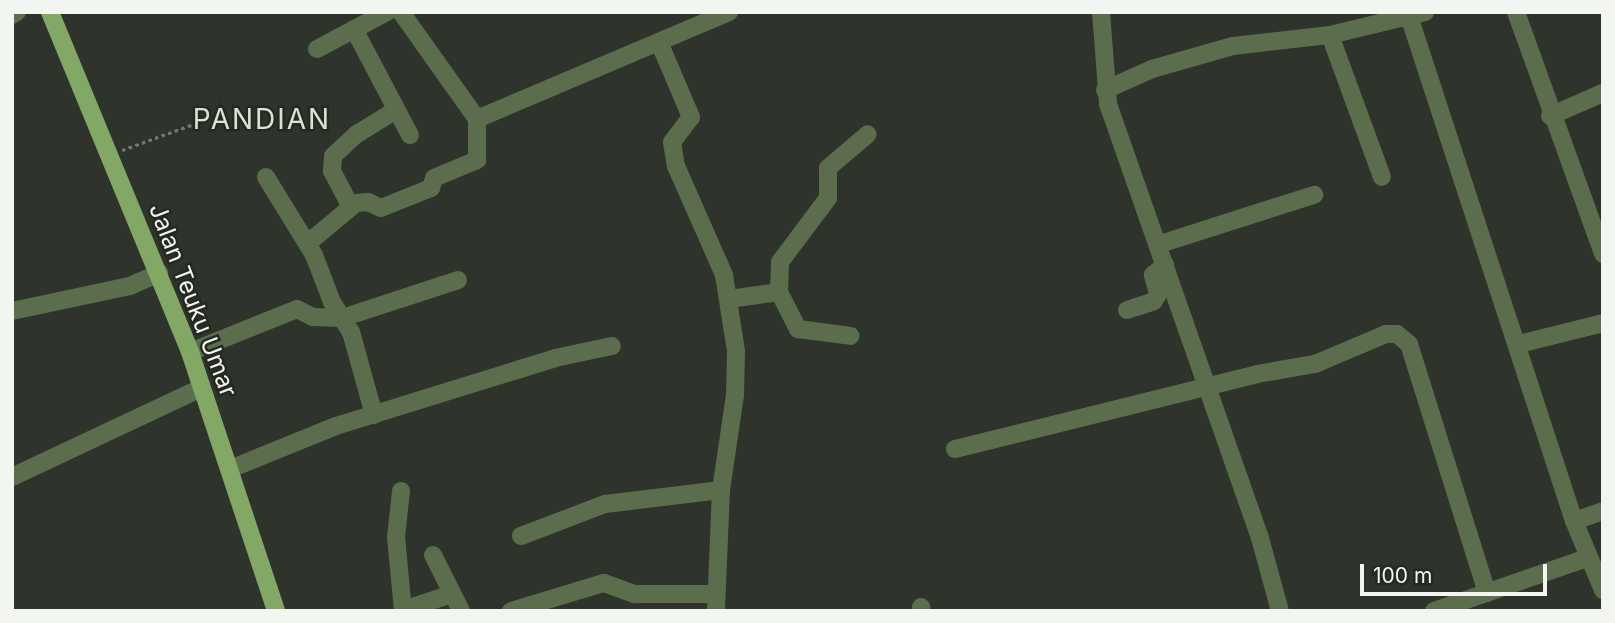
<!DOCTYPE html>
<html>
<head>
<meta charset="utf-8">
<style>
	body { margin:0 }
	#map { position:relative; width:1615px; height:623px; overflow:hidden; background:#2e332b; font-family:Inter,sans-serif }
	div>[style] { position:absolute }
	.path>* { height:2.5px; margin-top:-1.25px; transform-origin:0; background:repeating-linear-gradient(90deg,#747871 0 3.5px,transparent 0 7px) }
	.minor>* { height:18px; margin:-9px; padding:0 9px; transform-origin:9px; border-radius:9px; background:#5b6d4d }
	.major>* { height:18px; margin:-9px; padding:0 9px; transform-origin:9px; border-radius:9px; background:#83a765 }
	span { translate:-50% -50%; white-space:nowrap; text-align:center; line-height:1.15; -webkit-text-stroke:5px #242921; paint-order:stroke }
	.street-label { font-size:24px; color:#f2f5f0 }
	.quarter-label { font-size:28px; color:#dbe1d7; letter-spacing:2px }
	.frame { position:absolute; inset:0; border:14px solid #f2f5f0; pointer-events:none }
	.scale { position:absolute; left:1360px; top:564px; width:187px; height:32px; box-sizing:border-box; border:4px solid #f2f5f0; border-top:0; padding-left:9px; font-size:21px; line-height:24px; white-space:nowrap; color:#f2f5f0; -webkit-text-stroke:5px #242921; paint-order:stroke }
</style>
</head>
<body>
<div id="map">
	<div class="path">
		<i style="left:122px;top:150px;width:77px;rotate:-19.9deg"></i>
	</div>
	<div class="minor">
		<i style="left:1101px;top:12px;width:92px;rotate:85.6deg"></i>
		<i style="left:1108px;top:104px;width:460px;rotate:70.7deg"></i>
		<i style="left:1260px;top:538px;width:76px;rotate:74.7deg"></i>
		<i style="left:1516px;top:12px;width:257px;rotate:70.2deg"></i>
		<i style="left:12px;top:15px;width:6px;rotate:-31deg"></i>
		<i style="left:1409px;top:16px;width:531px;rotate:71.91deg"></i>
		<i style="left:1574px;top:521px;width:75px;rotate:67.2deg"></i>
		<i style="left:354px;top:29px;width:120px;rotate:62.2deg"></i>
		<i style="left:1330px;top:35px;width:151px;rotate:69.9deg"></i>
		<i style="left:659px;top:42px;width:82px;rotate:66.9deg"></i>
		<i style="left:691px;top:117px;width:31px;rotate:127deg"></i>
		<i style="left:672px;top:142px;width:24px;rotate:81deg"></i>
		<i style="left:676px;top:166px;width:119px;rotate:66.2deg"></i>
		<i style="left:724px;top:275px;width:77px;rotate:81deg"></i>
		<i style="left:736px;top:351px;width:44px;rotate:91.3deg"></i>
		<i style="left:735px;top:395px;width:96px;rotate:98.4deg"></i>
		<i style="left:721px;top:490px;width:121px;rotate:92.4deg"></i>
		<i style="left:317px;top:49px;width:79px;rotate:-27.9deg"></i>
		<i style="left:1105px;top:90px;width:51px;rotate:-24.1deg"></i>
		<i style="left:1152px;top:69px;width:84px;rotate:-15.9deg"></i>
		<i style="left:1233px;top:46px;width:98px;rotate:-6.5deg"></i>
		<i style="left:1330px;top:35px;width:98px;rotate:-13.6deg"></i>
		<i style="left:1550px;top:116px;width:58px;rotate:-23.5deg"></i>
		<i style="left:477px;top:119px;width:274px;rotate:-23deg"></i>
		<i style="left:266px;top:177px;width:92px;rotate:58.4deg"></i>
		<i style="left:314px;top:255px;width:50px;rotate:69deg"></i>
		<i style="left:332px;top:302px;width:36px;rotate:58deg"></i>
		<i style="left:351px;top:332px;width:86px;rotate:74.5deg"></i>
		<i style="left:351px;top:207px;width:41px;rotate:-117.8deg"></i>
		<i style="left:332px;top:171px;width:15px;rotate:-86deg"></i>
		<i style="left:333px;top:156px;width:33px;rotate:-43deg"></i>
		<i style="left:357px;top:134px;width:46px;rotate:-31.6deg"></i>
		<i style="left:308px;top:243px;width:62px;rotate:-39.8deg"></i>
		<i style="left:356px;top:203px;width:12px;rotate:-5deg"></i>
		<i style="left:368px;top:202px;width:14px;rotate:25deg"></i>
		<i style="left:381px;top:208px;width:54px;rotate:-21.8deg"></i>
		<i style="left:431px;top:188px;width:10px;rotate:-73deg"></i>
		<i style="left:434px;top:178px;width:47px;rotate:-22.7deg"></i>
		<i style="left:477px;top:160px;width:41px;rotate:-90deg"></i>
		<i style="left:477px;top:119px;width:131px;rotate:-125.4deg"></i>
		<i style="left:1160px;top:244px;width:162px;rotate:-17.7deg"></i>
		<i style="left:779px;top:292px;width:42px;rotate:62.8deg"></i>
		<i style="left:798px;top:329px;width:53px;rotate:7.5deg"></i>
		<i style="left:729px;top:299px;width:50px;rotate:-8deg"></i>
		<i style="left:779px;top:292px;width:30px;rotate:-88deg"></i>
		<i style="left:780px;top:262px;width:80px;rotate:-53.1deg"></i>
		<i style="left:828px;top:198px;width:30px;rotate:-90deg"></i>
		<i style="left:828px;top:168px;width:52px;rotate:-40.4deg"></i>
		<i style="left:1127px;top:310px;width:28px;rotate:-18deg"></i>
		<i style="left:1154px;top:301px;width:8px;rotate:-60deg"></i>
		<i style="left:1158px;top:294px;width:20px;rotate:-105deg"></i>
		<i style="left:1153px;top:275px;width:16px;rotate:-40deg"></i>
		<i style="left:12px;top:311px;width:121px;rotate:-12deg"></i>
		<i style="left:130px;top:286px;width:32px;rotate:-24deg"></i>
		<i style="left:1519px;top:344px;width:87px;rotate:-14deg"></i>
		<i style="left:190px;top:352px;width:115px;rotate:-21.9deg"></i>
		<i style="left:297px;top:309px;width:18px;rotate:27deg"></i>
		<i style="left:313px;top:317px;width:29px;rotate:2deg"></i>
		<i style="left:342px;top:318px;width:122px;rotate:-18.1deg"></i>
		<i style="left:955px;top:449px;width:311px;rotate:-13.9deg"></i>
		<i style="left:1257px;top:374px;width:59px;rotate:-9.8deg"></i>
		<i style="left:1315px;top:364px;width:77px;rotate:-22.9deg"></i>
		<i style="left:1386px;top:334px;width:11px"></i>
		<i style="left:1397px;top:334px;width:16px;rotate:40deg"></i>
		<i style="left:1409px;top:344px;width:261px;rotate:72.6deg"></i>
		<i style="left:230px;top:469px;width:114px;rotate:-22.1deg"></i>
		<i style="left:336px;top:426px;width:229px;rotate:-17.2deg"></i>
		<i style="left:555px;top:358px;width:58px;rotate:-11.9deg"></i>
		<i style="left:12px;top:477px;width:209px;rotate:-25.2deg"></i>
		<i style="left:401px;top:491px;width:46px;rotate:96.2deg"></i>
		<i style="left:396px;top:537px;width:74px;rotate:84.6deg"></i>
		<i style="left:1574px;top:521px;width:31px;rotate:-19deg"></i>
		<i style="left:521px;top:536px;width:90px;rotate:-20.9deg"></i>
		<i style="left:605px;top:504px;width:117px;rotate:-6.9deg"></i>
		<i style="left:433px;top:555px;width:63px;rotate:63.4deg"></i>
		<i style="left:921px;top:607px;width:4px;rotate:76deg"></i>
		<i style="left:403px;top:610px;width:52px;rotate:-18.1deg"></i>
		<i style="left:511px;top:611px;width:97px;rotate:-16.8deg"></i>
		<i style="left:604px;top:583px;width:33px;rotate:20deg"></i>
		<i style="left:635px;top:594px;width:81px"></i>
		<i style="left:1434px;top:611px;width:162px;rotate:-19.1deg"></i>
	</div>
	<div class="major">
		<i style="left:50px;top:12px;width:368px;rotate:67.6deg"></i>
		<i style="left:190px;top:352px;width:273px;rotate:71.6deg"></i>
	</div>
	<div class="street-label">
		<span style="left:193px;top:300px;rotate:69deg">Jalan Teuku Umar</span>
	</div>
	<div class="quarter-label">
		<span style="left:262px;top:119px">PANDIAN</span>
	</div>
	<div class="frame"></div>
	<div class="scale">100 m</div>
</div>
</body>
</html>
